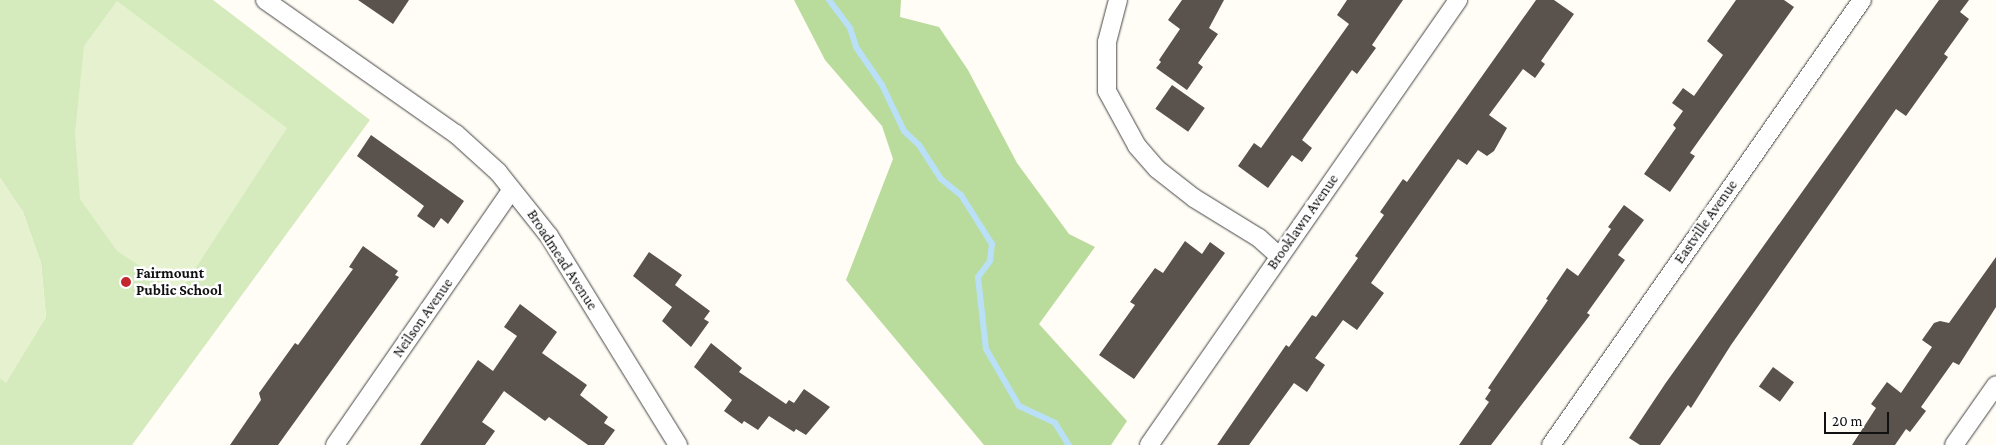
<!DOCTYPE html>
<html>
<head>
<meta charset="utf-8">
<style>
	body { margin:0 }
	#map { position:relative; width:1996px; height:445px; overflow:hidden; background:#fffdf5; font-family:"Crimson Pro",serif }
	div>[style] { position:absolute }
	.green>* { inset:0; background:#d5ebbd }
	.forest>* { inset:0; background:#b9dc9c }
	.pitch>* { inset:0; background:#e6f2cf }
	.stream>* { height:6px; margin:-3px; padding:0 3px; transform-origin:3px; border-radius:3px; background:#b9e0f7 }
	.building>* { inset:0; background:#5a524d; transform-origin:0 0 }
	.roads { filter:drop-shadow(0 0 1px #444) drop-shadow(0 0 1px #444) }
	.minor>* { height:18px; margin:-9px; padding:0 9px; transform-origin:9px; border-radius:9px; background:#fff }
	.dots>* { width:14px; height:14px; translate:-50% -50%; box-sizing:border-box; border:2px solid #fff; border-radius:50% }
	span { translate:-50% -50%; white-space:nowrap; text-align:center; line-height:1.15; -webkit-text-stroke:5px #fff; paint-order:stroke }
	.street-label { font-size:15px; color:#111 }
	.poi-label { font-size:15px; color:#111; font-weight:700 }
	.left { translate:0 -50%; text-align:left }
	.scale { position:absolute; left:1824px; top:412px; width:65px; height:22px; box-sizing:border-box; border:2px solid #111; border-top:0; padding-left:6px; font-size:15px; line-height:18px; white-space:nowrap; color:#111; -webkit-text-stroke:4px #fff; paint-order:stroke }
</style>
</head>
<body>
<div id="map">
	<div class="green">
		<i style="clip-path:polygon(0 0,213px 0,370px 120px,132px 445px,0 445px,0 378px,6px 382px,46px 317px,41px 263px,23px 212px,0 178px)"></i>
	</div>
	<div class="forest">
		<i style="clip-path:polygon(794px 0,901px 0,900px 17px,939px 27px,968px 70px,1017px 163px,1069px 234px,1095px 247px,1039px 324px,1127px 421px,1111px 445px,984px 445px,846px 280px,893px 159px,882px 126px,825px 60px)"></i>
	</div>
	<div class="pitch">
		<i style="clip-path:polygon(117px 1px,287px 128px,180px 292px,117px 251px,80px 199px,75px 133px,84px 46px)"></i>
		<i style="clip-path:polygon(0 178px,23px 212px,41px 263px,46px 317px,6px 383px,0 378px)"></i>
	</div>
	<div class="stream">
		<i style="left:829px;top:0;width:35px;rotate:53deg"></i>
		<i style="left:850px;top:28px;width:20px;rotate:72deg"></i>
		<i style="left:856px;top:47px;width:46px;rotate:55.6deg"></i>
		<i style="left:882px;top:85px;width:51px;rotate:64.4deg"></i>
		<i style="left:904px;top:131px;width:21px;rotate:43deg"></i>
		<i style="left:919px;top:145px;width:40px;rotate:57.1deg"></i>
		<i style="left:941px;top:179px;width:26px;rotate:39deg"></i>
		<i style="left:961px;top:195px;width:58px;rotate:57.7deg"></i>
		<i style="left:992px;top:244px;width:17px;rotate:97deg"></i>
		<i style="left:990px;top:261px;width:20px;rotate:127deg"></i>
		<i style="left:978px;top:277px;width:72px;rotate:83.7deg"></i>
		<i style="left:986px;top:349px;width:66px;rotate:59.9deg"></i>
		<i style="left:1019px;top:406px;width:40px;rotate:25deg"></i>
		<i style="left:1055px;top:423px;width:26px;rotate:58deg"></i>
	</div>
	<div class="building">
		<i style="clip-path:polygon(358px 0,409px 0,393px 24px)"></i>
		<i style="clip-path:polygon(1182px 0,1224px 0,1209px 28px,1218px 34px,1198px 63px,1203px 67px,1187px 90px,1156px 68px,1161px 62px,1159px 60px,1180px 29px,1168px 20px)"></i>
		<i style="clip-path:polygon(1347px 0,1403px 0,1372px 45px,1376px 48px,1357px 74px,1352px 70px,1302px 140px,1312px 148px,1302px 162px,1292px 155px,1268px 188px,1238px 166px,1254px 143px,1261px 148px,1349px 24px,1337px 15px)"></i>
		<i style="clip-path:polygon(1536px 0,1554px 0,1574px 14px,1541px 61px,1545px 64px,1535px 78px,1523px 69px,1489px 115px,1507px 128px,1494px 151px,1487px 156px,1478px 150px,1467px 165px,1458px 159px,1371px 283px,1384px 293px,1357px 330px,1343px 320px,1315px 358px,1325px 365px,1307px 392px,1294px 383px,1249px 445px,1217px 445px,1286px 345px,1289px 347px,1312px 315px,1316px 317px,1358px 258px,1355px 256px,1384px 215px,1380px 212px,1403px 179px,1407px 182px)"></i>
		<i style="clip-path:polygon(1736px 0,1784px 0,1794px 7px,1690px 153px,1695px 156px,1670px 192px,1644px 174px,1676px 128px,1673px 125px,1683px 111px,1672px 103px,1683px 88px,1694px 96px,1723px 55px,1707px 41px)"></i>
		<i style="clip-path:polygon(1939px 0,1969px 0,1960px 12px,1969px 19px,1944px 54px,1948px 57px,1906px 116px,1896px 109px,1731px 345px,1691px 408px,1688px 405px,1660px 445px,1640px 445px,1629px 438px,1665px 384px)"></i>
		<i style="left:1172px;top:85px;width:40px;height:29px;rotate:35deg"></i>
		<i style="clip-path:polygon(371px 135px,464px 201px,448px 224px,441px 218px,434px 228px,417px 216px,424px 206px,357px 156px)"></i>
		<i style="clip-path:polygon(1624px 205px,1644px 220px,1618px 255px,1625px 260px,1587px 313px,1590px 315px,1491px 445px,1459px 445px,1489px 402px,1485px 399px,1491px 390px,1488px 388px,1548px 300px,1546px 299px,1567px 268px,1578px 276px,1611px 229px,1608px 227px)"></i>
		<i style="clip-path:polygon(1185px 241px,1202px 254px,1210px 242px,1225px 253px,1134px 379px,1099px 355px,1135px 305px,1130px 302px,1155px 268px,1163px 273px)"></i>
		<i style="clip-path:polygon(363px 246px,398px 271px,395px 275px,399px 277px,278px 445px,230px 445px,261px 400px,259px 393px,295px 343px,298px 345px,353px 269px,349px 267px)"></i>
		<i style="clip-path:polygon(649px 252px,682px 275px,675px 285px,710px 311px,704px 319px,709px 322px,691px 347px,662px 321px,672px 307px,633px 276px)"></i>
		<i style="clip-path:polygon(1996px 257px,1996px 307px,1959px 365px,1953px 362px,1921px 407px,1926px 411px,1910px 432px,1906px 429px,1895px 445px,1852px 445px,1876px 408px,1871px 404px,1887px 382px,1901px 393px,1932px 347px,1922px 340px,1934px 323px,1940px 321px,1949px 323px)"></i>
		<i style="clip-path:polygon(520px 304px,557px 332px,542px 353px,587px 385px,580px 395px,608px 417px,604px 423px,615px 430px,604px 445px,588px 445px,549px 417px,545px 421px,504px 391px,482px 422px,495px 431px,485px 445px,420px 445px,478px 360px,493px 371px,517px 336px,504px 327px)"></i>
		<i style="clip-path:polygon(711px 343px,742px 368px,739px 372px,786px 404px,789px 400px,794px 403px,804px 389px,830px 407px,806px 435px,796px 429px,794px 432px,769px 416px,758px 430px,744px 421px,742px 424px,724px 411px,732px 400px,694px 367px)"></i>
		<i style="left:1773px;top:367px;width:26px;height:24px;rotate:36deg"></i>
	</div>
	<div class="roads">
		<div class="minor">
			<i style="left:265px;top:0;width:233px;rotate:35.1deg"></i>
			<i style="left:456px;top:134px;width:57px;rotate:42.1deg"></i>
			<i style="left:498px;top:172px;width:82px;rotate:51.4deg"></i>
			<i style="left:549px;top:236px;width:246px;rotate:58.3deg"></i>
			<i style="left:1118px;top:0;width:43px;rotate:104.7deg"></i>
			<i style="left:1107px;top:42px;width:49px;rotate:90deg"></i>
			<i style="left:1107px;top:91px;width:63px;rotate:61.4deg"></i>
			<i style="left:1137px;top:146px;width:30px;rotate:49deg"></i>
			<i style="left:1157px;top:169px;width:47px;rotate:38.1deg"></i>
			<i style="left:1194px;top:198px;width:76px;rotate:31.6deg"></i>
			<i style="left:1259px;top:238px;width:27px;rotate:42deg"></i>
			<i style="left:335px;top:445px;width:309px;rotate:-55.3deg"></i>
			<i style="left:1149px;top:445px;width:542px;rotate:-55.22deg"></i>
			<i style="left:1551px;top:445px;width:543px;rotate:-55.05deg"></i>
			<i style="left:1954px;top:445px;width:73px;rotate:-55deg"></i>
		</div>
	</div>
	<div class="dots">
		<i style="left:126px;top:282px;background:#c4262e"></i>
	</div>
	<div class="street-label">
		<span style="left:1303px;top:222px;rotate:-55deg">Brooklawn Avenue</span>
		<span style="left:1706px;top:222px;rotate:-55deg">Eastville Avenue</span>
		<span style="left:562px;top:260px;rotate:57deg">Broadmead Avenue</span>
		<span style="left:423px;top:318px;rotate:-55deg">Neilson Avenue</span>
	</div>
	<div class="poi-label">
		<span class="left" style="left:136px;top:282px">Fairmount<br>Public School</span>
	</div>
	<div class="scale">20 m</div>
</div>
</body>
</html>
